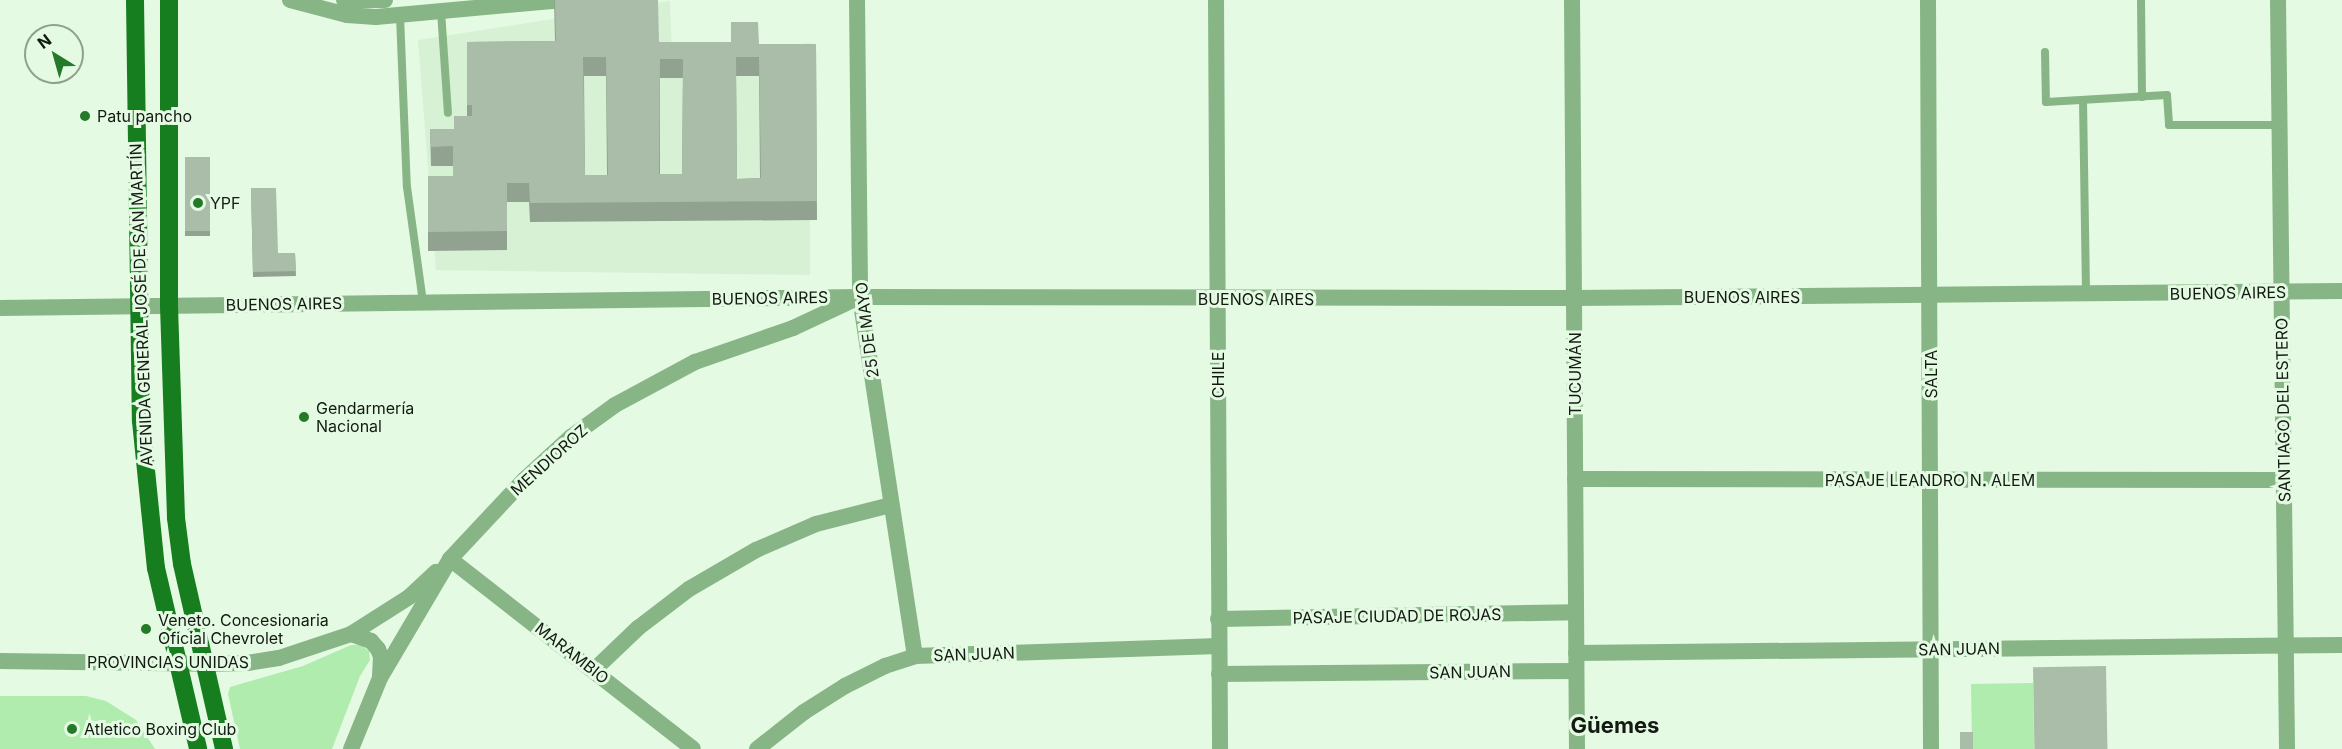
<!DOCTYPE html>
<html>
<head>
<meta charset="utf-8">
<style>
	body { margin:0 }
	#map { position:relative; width:2342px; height:749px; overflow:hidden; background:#e4fae3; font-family:Inter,sans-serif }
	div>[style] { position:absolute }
	.built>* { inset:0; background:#d6f1d4 }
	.green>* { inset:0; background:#afecad; transform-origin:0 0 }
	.service>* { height:8px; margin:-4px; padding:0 4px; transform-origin:4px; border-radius:4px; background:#87b585 }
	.minor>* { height:16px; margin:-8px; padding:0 8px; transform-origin:8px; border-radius:8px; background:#87b585 }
	.primary>* { height:18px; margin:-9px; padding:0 9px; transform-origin:9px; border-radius:9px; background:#177e1f }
	.wall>* { inset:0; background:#91a390; transform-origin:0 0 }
	.building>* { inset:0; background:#a9bda8; transform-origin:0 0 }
	.dots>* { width:16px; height:16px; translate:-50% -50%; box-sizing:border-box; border:3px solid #e4fae3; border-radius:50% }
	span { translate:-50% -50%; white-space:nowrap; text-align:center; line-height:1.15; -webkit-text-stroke:6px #e4fae3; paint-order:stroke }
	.poi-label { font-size:16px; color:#131a12 }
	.left { translate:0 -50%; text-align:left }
	.street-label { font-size:16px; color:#131a12 }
	.district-label { font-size:22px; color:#131a12; font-weight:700 }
	.north { position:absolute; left:24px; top:24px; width:60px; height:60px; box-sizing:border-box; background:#e4fae3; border:2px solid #90a08f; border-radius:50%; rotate:323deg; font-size:16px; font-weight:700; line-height:24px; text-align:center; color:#131a12 }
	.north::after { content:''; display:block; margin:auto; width:21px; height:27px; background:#247a28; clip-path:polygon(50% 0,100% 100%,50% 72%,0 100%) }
</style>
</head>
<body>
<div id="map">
	<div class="built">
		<i style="clip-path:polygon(670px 1px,672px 59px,810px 43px,810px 275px,436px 270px,418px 40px)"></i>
	</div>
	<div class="green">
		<i style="clip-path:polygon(351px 645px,361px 645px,369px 651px,370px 660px,360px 676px,332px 749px,240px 749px,228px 694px,230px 687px,303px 666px)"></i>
		<i style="left:2033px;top:683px;width:66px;height:62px;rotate:89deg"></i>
		<i style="clip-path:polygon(0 696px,86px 696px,106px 701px,136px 720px,155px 749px,0 749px)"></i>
	</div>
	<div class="service">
		<i style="left:2141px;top:0;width:97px;rotate:89.4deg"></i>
		<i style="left:441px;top:11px;width:102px;rotate:86.1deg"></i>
		<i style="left:400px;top:16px;width:171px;rotate:87.7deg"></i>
		<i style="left:407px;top:187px;width:117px;rotate:82.1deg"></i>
		<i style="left:2045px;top:52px;width:50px;rotate:88.9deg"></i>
		<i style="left:2046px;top:102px;width:121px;rotate:-3.3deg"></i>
		<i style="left:2167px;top:95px;width:30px;rotate:86deg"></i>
		<i style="left:2169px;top:125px;width:111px"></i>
		<i style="left:2083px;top:100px;width:194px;rotate:89.1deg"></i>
	</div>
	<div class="minor">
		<i style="left:290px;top:0;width:59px;rotate:14.7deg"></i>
		<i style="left:347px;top:15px;width:29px;rotate:4deg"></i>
		<i style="left:376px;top:17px;width:188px;rotate:-5.2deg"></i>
		<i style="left:344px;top:0;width:41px"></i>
		<i style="left:857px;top:0;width:297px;rotate:89.4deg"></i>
		<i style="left:860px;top:297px;width:363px;rotate:81.3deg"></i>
		<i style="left:1216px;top:0;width:749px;rotate:89.69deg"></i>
		<i style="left:1572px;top:0;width:749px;rotate:89.62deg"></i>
		<i style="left:1928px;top:0;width:749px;rotate:89.77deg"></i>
		<i style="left:2278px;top:0;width:749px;rotate:89.31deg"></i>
		<i style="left:0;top:308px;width:860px;rotate:-0.73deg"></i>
		<i style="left:860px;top:297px;width:714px;rotate:0.08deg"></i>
		<i style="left:1574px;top:298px;width:768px;rotate:-0.52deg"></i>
		<i style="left:1575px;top:479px;width:709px;rotate:0.08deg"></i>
		<i style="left:450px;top:559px;width:308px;rotate:38deg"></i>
		<i style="left:1218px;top:619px;width:358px;rotate:-1.1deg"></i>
		<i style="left:351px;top:634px;width:21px;rotate:19deg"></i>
		<i style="left:371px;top:641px;width:11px;rotate:49deg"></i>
		<i style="left:378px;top:649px;width:9px;rotate:69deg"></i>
		<i style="left:381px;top:657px;width:20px;rotate:93deg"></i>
		<i style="left:1576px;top:653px;width:766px;rotate:-0.6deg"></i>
		<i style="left:0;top:661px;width:204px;rotate:0.8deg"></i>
		<i style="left:204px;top:664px;width:43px;rotate:-1.3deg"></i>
		<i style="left:247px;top:663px;width:32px;rotate:-9deg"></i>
		<i style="left:279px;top:658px;width:76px;rotate:-18.4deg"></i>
		<i style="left:351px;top:634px;width:69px;rotate:-32.5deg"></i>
		<i style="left:409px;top:597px;width:37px;rotate:-43deg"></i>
		<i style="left:594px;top:670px;width:61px;rotate:-43.7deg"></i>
		<i style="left:638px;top:628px;width:64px;rotate:-37.4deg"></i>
		<i style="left:689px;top:589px;width:78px;rotate:-30.2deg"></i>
		<i style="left:756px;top:550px;width:65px;rotate:-23.4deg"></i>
		<i style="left:816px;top:524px;width:77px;rotate:-14.2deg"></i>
		<i style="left:1219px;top:674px;width:357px;rotate:-0.5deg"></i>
		<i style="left:351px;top:749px;width:77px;rotate:-67.8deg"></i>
		<i style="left:380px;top:678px;width:138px;rotate:-59.5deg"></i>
		<i style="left:450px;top:559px;width:108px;rotate:-46.9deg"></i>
		<i style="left:524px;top:480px;width:64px;rotate:-42.5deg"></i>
		<i style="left:571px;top:437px;width:54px;rotate:-36deg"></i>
		<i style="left:615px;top:405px;width:91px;rotate:-28.3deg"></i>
		<i style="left:695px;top:362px;width:104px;rotate:-19.1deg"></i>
		<i style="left:793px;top:328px;width:71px;rotate:-25.1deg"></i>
		<i style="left:757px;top:749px;width:60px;rotate:-38.2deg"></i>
		<i style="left:804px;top:712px;width:49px;rotate:-32.4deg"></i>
		<i style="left:845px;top:686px;width:45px;rotate:-26.6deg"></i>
		<i style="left:885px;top:666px;width:32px;rotate:-18deg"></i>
		<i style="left:915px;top:656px;width:304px;rotate:-1.9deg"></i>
	</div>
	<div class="primary">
		<i style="left:135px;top:0;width:421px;rotate:89.2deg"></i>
		<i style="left:141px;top:421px;width:148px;rotate:84.2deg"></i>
		<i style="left:156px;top:568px;width:186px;rotate:76.9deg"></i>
		<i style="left:169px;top:0;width:306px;rotate:90deg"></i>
		<i style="left:169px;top:306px;width:212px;rotate:88.1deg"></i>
		<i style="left:176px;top:518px;width:46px;rotate:82.6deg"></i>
		<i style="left:182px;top:564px;width:190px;rotate:77.2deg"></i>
	</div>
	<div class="wall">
		<i style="clip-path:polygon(evenodd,554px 0,659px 42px,759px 44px,816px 44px,817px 220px,530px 222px,529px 202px,507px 202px,507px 250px,428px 251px,428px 176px,453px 176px,453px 166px,431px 166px,430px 129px,454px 129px,467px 116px,467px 42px,555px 41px,554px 0,584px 76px,606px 76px,607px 175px,585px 175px,584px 76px,554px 0,736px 76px,759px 76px,760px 178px,737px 179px,736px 76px,554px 0,660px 78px,683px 78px,682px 174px,660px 174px,660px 78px)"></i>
		<i style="left:185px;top:157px;width:25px;height:79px"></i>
		<i style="clip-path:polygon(251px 188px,278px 253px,295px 253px,296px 276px,253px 277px)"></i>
	</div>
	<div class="building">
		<i style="clip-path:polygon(evenodd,555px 0,658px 0,659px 42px,731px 42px,731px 22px,758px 22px,759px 44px,816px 44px,817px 201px,530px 203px,529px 183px,507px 183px,507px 231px,428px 232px,428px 176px,453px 176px,453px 146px,431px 147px,430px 129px,454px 129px,454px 116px,472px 116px,472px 105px,467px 105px,467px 42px,556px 41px,555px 0,583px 57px,606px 57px,608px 175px,585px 175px,583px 57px,555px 0,736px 57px,759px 57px,761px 178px,737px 179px,736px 57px,555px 0,660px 59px,683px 59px,682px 174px,659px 174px,660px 59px)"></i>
		<i style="left:185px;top:157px;width:25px;height:74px"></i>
		<i style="clip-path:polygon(251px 188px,276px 188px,278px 253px,295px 253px,296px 271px,253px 272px)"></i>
		<i style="left:2106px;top:666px;width:83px;height:73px;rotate:89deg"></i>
		<i style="left:1960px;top:732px;width:13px;height:17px"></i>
	</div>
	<div class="dots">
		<i style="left:85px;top:116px;background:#247a28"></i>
		<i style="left:198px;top:203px;background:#247a28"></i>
		<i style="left:304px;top:417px;background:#247a28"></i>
		<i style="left:146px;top:629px;background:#247a28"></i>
		<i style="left:72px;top:729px;background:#247a28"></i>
	</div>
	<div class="poi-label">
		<span class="left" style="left:97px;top:116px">Patu pancho</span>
		<span class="left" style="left:210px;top:203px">YPF</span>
		<span class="left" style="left:316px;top:417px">Gendarmería<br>Nacional</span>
		<span class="left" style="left:158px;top:629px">Veneto. Concesionaria<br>Oficial Chevrolet</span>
		<span class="left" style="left:84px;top:729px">Atletico Boxing Club</span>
	</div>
	<div class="street-label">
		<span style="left:2228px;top:293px;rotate:-1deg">BUENOS AIRES</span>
		<span style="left:1742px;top:297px">BUENOS AIRES</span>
		<span style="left:770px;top:298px;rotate:-1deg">BUENOS AIRES</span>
		<span style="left:1256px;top:299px">BUENOS AIRES</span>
		<span style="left:284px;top:304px;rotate:-1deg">BUENOS AIRES</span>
		<span style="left:141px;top:305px;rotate:-92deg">AVENIDA GENERAL JOSÉ DE SAN MARTÍN</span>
		<span style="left:867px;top:330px;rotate:-97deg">25 DE MAYO</span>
		<span style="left:1575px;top:374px;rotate:-90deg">TUCUMÁN</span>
		<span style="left:1931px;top:374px;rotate:-90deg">SALTA</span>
		<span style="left:1218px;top:375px;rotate:-90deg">CHILE</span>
		<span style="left:2283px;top:410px;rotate:-91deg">SANTIAGO DEL ESTERO</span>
		<span style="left:549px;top:460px;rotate:-42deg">MENDIOROZ</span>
		<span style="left:1930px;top:480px">PASAJE LEANDRO N. ALEM</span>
		<span style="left:1397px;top:616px;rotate:-1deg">PASAJE CIUDAD DE ROJAS</span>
		<span style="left:1959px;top:649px;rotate:-1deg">SAN JUAN</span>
		<span style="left:572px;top:653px;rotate:38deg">MARAMBIO</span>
		<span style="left:974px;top:654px;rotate:-2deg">SAN JUAN</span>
		<span style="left:168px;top:662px">PROVINCIAS UNIDAS</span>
		<span style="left:1470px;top:672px;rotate:-1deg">SAN JUAN</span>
	</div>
	<div class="district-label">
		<span style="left:1615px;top:726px">Güemes</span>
	</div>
	<div class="north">N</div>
</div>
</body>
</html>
